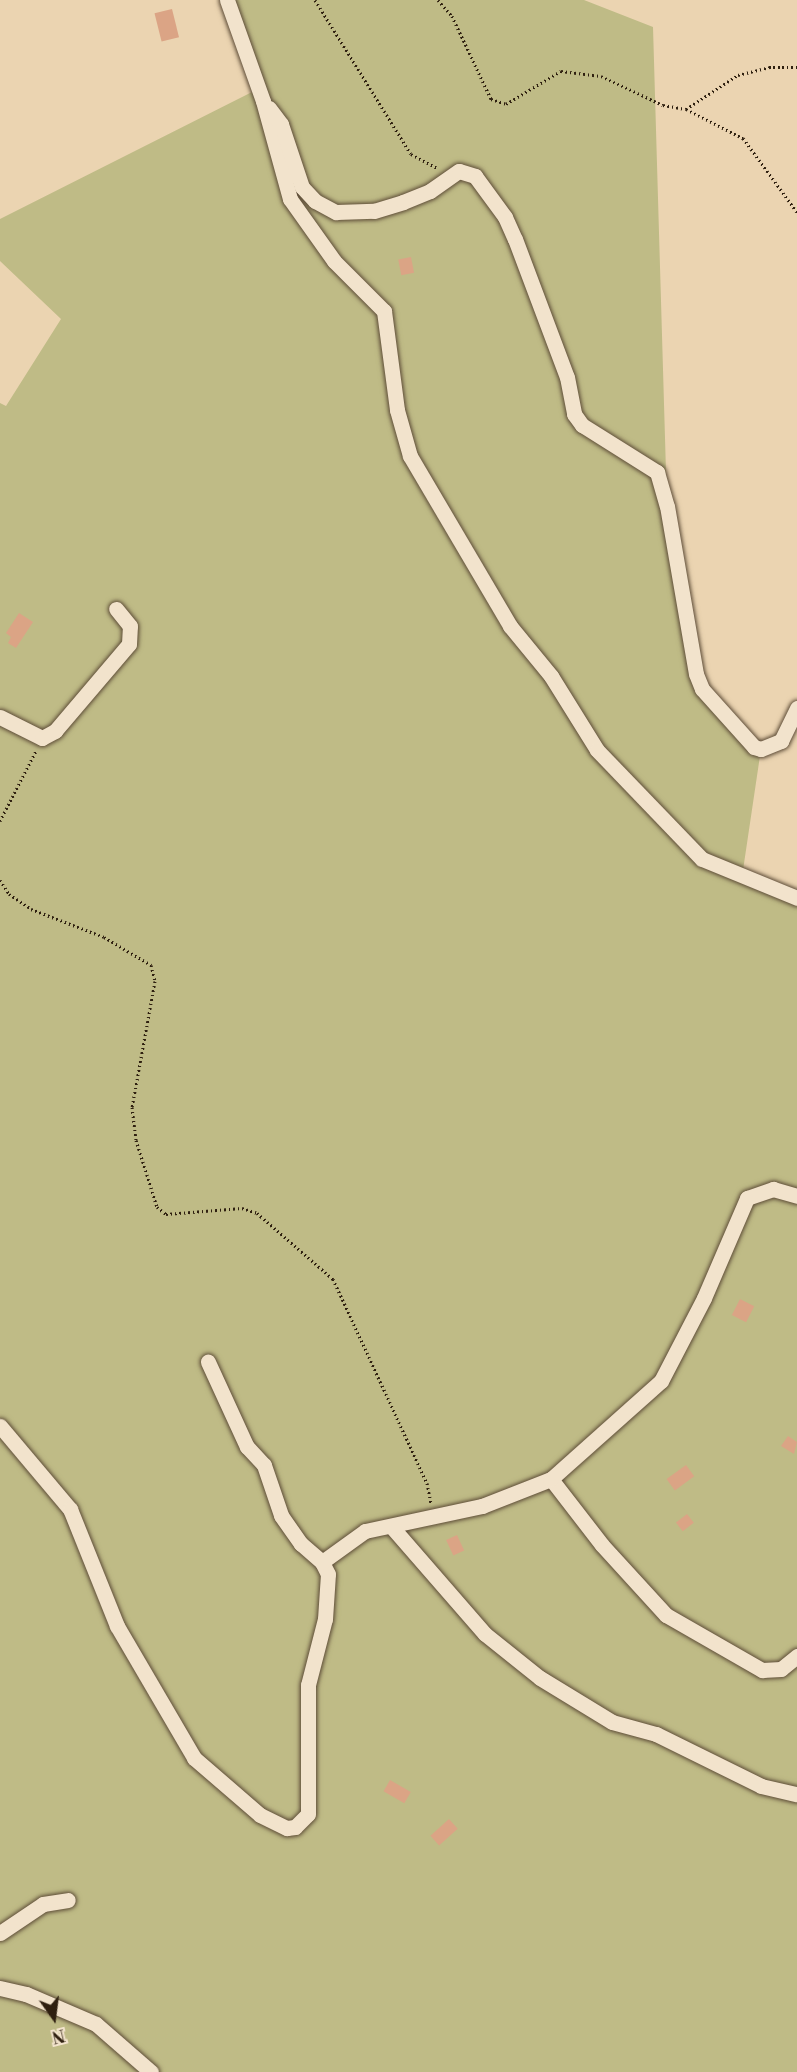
<!DOCTYPE html>
<html>
<head>
<meta charset="utf-8">
<style>
	body { margin:0 }
	#map { position:relative; width:797px; height:2072px; overflow:hidden; background:#ebd4b1; font-family:"Libre Bodoni",serif }
	div>[style] { position:absolute }
	.green>* { inset:0; background:#bfbb86 }
	.building>* { inset:0; background:#dba485; transform-origin:0 0 }
	.path>* { height:3px; margin-top:-1.5px; transform-origin:0; background:repeating-linear-gradient(90deg,#2f2010 0 1.5px,transparent 0 4.5px) }
	.roads { filter:drop-shadow(0 0 2px #5e4d38) drop-shadow(0 0 2px #5e4d38) }
	.minor>* { height:15px; margin:-7.5px; padding:0 7.5px; transform-origin:7.5px; border-radius:7.5px; background:#f2e3cc }
	span { translate:-50% -50%; white-space:nowrap; text-align:center; line-height:1.15; -webkit-text-stroke:4.5px #f2e3cc; paint-order:stroke }
	.north { position:absolute; left:24px; top:1988px; width:60px; height:60px; -webkit-text-stroke:4px #f2e3cc; paint-order:stroke; rotate:166deg; font-size:16px; font-weight:700; line-height:24px; text-align:center; color:#2f2010 }
	.north::after { content:''; display:block; margin:auto; width:21px; height:27px; background:#2f2010; clip-path:polygon(50% 0,100% 100%,50% 72%,0 100%) }
</style>
</head>
<body>
<div id="map">
	<div class="green">
		<i style="clip-path:polygon(234px 0,584px 0,653px 27px,667px 506px,696px 675px,761px 749px,742px 877px,797px 898px,797px 2072px,0 2072px,0 403px,6px 406px,61px 319px,0 261px,0 219px,258px 89px)"></i>
	</div>
	<div class="building">
		<i style="left:172px;top:9px;width:29px;height:18px;rotate:76deg"></i>
		<i style="left:411px;top:257px;width:16px;height:13px;rotate:79deg"></i>
		<i style="clip-path:polygon(19px 613px,33px 622px,16px 648px,8px 643px,11px 637px,6px 633px)"></i>
		<i style="left:740px;top:1299px;width:16px;height:18px;rotate:27deg"></i>
		<i style="clip-path:polygon(788px 1436px,797px 1442px,794px 1454px,781px 1446px)"></i>
		<i style="left:686px;top:1465px;width:14px;height:24px;rotate:54deg"></i>
		<i style="left:687px;top:1514px;width:11px;height:14px;rotate:52deg"></i>
		<i style="left:457px;top:1535px;width:17px;height:12px;rotate:65deg"></i>
		<i style="left:390px;top:1780px;width:24px;height:13px;rotate:30deg"></i>
		<i style="left:449px;top:1819px;width:13px;height:25px;rotate:48deg"></i>
	</div>
	<div class="path">
		<i style="left:315px;top:0;width:181px;rotate:58.1deg"></i>
		<i style="left:411px;top:154px;width:30px;rotate:28deg"></i>
		<i style="left:438px;top:0;width:21px;rotate:49deg"></i>
		<i style="left:452px;top:16px;width:92px;rotate:64.8deg"></i>
		<i style="left:491px;top:99px;width:16px;rotate:18deg"></i>
		<i style="left:506px;top:104px;width:64px;rotate:-31deg"></i>
		<i style="left:561px;top:71px;width:40px;rotate:7.1deg"></i>
		<i style="left:601px;top:76px;width:68px;rotate:25.1deg"></i>
		<i style="left:663px;top:105px;width:23px;rotate:10deg"></i>
		<i style="left:686px;top:109px;width:62px;rotate:-33.2deg"></i>
		<i style="left:738px;top:75px;width:32px;rotate:-14deg"></i>
		<i style="left:769px;top:67px;width:28px"></i>
		<i style="left:686px;top:109px;width:64px;rotate:27deg"></i>
		<i style="left:743px;top:138px;width:92px;rotate:53.9deg"></i>
		<i style="left:0;top:821px;width:79px;rotate:-62.8deg"></i>
		<i style="left:0;top:880px;width:17px;rotate:57deg"></i>
		<i style="left:9px;top:894px;width:27px;rotate:34deg"></i>
		<i style="left:31px;top:909px;width:78px;rotate:21deg"></i>
		<i style="left:104px;top:937px;width:55px;rotate:30.8deg"></i>
		<i style="left:151px;top:965px;width:16px;rotate:76deg"></i>
		<i style="left:155px;top:981px;width:128px;rotate:100.3deg"></i>
		<i style="left:132px;top:1107px;width:33px;rotate:83deg"></i>
		<i style="left:136px;top:1140px;width:70px;rotate:72.6deg"></i>
		<i style="left:157px;top:1207px;width:11px;rotate:38deg"></i>
		<i style="left:166px;top:1214px;width:76px;rotate:-4.5deg"></i>
		<i style="left:242px;top:1208px;width:16px;rotate:18deg"></i>
		<i style="left:257px;top:1213px;width:101px;rotate:41deg"></i>
		<i style="left:333px;top:1279px;width:225px;rotate:65.3deg"></i>
		<i style="left:427px;top:1483px;width:20px;rotate:79deg"></i>
	</div>
	<div class="roads">
		<div class="minor">
			<i style="left:227px;top:0;width:107px;rotate:70.4deg"></i>
			<i style="left:263px;top:101px;width:102px;rotate:74.6deg"></i>
			<i style="left:290px;top:199px;width:76px;rotate:54.6deg"></i>
			<i style="left:334px;top:261px;width:71px;rotate:45deg"></i>
			<i style="left:384px;top:311px;width:100px;rotate:82.5deg"></i>
			<i style="left:397px;top:410px;width:48px;rotate:74.2deg"></i>
			<i style="left:410px;top:456px;width:197px;rotate:59.5deg"></i>
			<i style="left:510px;top:626px;width:65px;rotate:50.6deg"></i>
			<i style="left:551px;top:676px;width:87px;rotate:58.1deg"></i>
			<i style="left:597px;top:750px;width:151px;rotate:46.1deg"></i>
			<i style="left:702px;top:859px;width:103px;rotate:22.3deg"></i>
			<i style="left:269px;top:108px;width:20px;rotate:53deg"></i>
			<i style="left:281px;top:124px;width:66px;rotate:71.6deg"></i>
			<i style="left:302px;top:187px;width:19px;rotate:47deg"></i>
			<i style="left:315px;top:201px;width:24px;rotate:28deg"></i>
			<i style="left:336px;top:212px;width:38px;rotate:-2deg"></i>
			<i style="left:374px;top:211px;width:30px;rotate:-17deg"></i>
			<i style="left:403px;top:202px;width:29px;rotate:-22deg"></i>
			<i style="left:430px;top:191px;width:35px;rotate:-35deg"></i>
			<i style="left:459px;top:171px;width:17px;rotate:17deg"></i>
			<i style="left:475px;top:176px;width:51px;rotate:53.8deg"></i>
			<i style="left:505px;top:217px;width:24px;rotate:66deg"></i>
			<i style="left:515px;top:239px;width:147px;rotate:69.4deg"></i>
			<i style="left:567px;top:377px;width:38px;rotate:79deg"></i>
			<i style="left:574px;top:414px;width:14px;rotate:54deg"></i>
			<i style="left:582px;top:425px;width:89px;rotate:32.1deg"></i>
			<i style="left:657px;top:472px;width:35px;rotate:74deg"></i>
			<i style="left:667px;top:506px;width:170px;rotate:80.2deg"></i>
			<i style="left:696px;top:674px;width:16px;rotate:68deg"></i>
			<i style="left:702px;top:689px;width:78px;rotate:48.1deg"></i>
			<i style="left:754px;top:747px;width:7px;rotate:16deg"></i>
			<i style="left:761px;top:749px;width:22px;rotate:-22deg"></i>
			<i style="left:781px;top:741px;width:37px;rotate:-64deg"></i>
			<i style="left:0;top:717px;width:47px;rotate:26.6deg"></i>
			<i style="left:42px;top:738px;width:15px;rotate:-28deg"></i>
			<i style="left:55px;top:731px;width:114px;rotate:-49.6deg"></i>
			<i style="left:129px;top:644px;width:18px;rotate:-87deg"></i>
			<i style="left:130px;top:626px;width:22px;rotate:-129deg"></i>
			<i style="left:0;top:1426px;width:109px;rotate:49.9deg"></i>
			<i style="left:70px;top:1509px;width:126px;rotate:68.1deg"></i>
			<i style="left:117px;top:1626px;width:153px;rotate:59.7deg"></i>
			<i style="left:194px;top:1758px;width:87px;rotate:40.8deg"></i>
			<i style="left:260px;top:1815px;width:30px;rotate:26deg"></i>
			<i style="left:287px;top:1828px;width:8px;rotate:-7deg"></i>
			<i style="left:295px;top:1827px;width:18px;rotate:-45deg"></i>
			<i style="left:308px;top:1814px;width:129px;rotate:-90deg"></i>
			<i style="left:308px;top:1685px;width:68px;rotate:-75.6deg"></i>
			<i style="left:325px;top:1619px;width:45px;rotate:-86.2deg"></i>
			<i style="left:328px;top:1574px;width:13px;rotate:-117deg"></i>
			<i style="left:322px;top:1562px;width:28px;rotate:-139deg"></i>
			<i style="left:301px;top:1544px;width:35px;rotate:-125deg"></i>
			<i style="left:281px;top:1515px;width:53px;rotate:-108.8deg"></i>
			<i style="left:264px;top:1465px;width:25px;rotate:-133deg"></i>
			<i style="left:247px;top:1447px;width:94px;rotate:-114.6deg"></i>
			<i style="left:551px;top:1479px;width:83px;rotate:52.3deg"></i>
			<i style="left:602px;top:1545px;width:95px;rotate:47.6deg"></i>
			<i style="left:666px;top:1615px;width:111px;rotate:29.8deg"></i>
			<i style="left:762px;top:1670px;width:19px;rotate:-3deg"></i>
			<i style="left:781px;top:1669px;width:21px;rotate:-39deg"></i>
			<i style="left:391px;top:1526px;width:143px;rotate:49deg"></i>
			<i style="left:485px;top:1634px;width:70px;rotate:38.7deg"></i>
			<i style="left:540px;top:1678px;width:84px;rotate:31.4deg"></i>
			<i style="left:612px;top:1722px;width:46px;rotate:15.3deg"></i>
			<i style="left:656px;top:1734px;width:117px;rotate:26.3deg"></i>
			<i style="left:761px;top:1786px;width:37px;rotate:13deg"></i>
			<i style="left:322px;top:1562px;width:53px;rotate:-35.8deg"></i>
			<i style="left:365px;top:1531px;width:120px;rotate:-12.1deg"></i>
			<i style="left:482px;top:1506px;width:74px;rotate:-21.4deg"></i>
			<i style="left:551px;top:1479px;width:147px;rotate:-41.7deg"></i>
			<i style="left:661px;top:1381px;width:93px;rotate:-62.6deg"></i>
			<i style="left:704px;top:1298px;width:109px;rotate:-66.7deg"></i>
			<i style="left:747px;top:1198px;width:28px;rotate:-19deg"></i>
			<i style="left:773px;top:1189px;width:25px;rotate:16deg"></i>
			<i style="left:0;top:1933px;width:52px;rotate:-34deg"></i>
			<i style="left:43px;top:1904px;width:25px;rotate:-9deg"></i>
			<i style="left:0;top:1988px;width:27px;rotate:13deg"></i>
			<i style="left:26px;top:1994px;width:76px;rotate:23.2deg"></i>
			<i style="left:96px;top:2024px;width:73px;rotate:41.1deg"></i>
		</div>
	</div>
	<div class="north">N</div>
</div>
</body>
</html>
